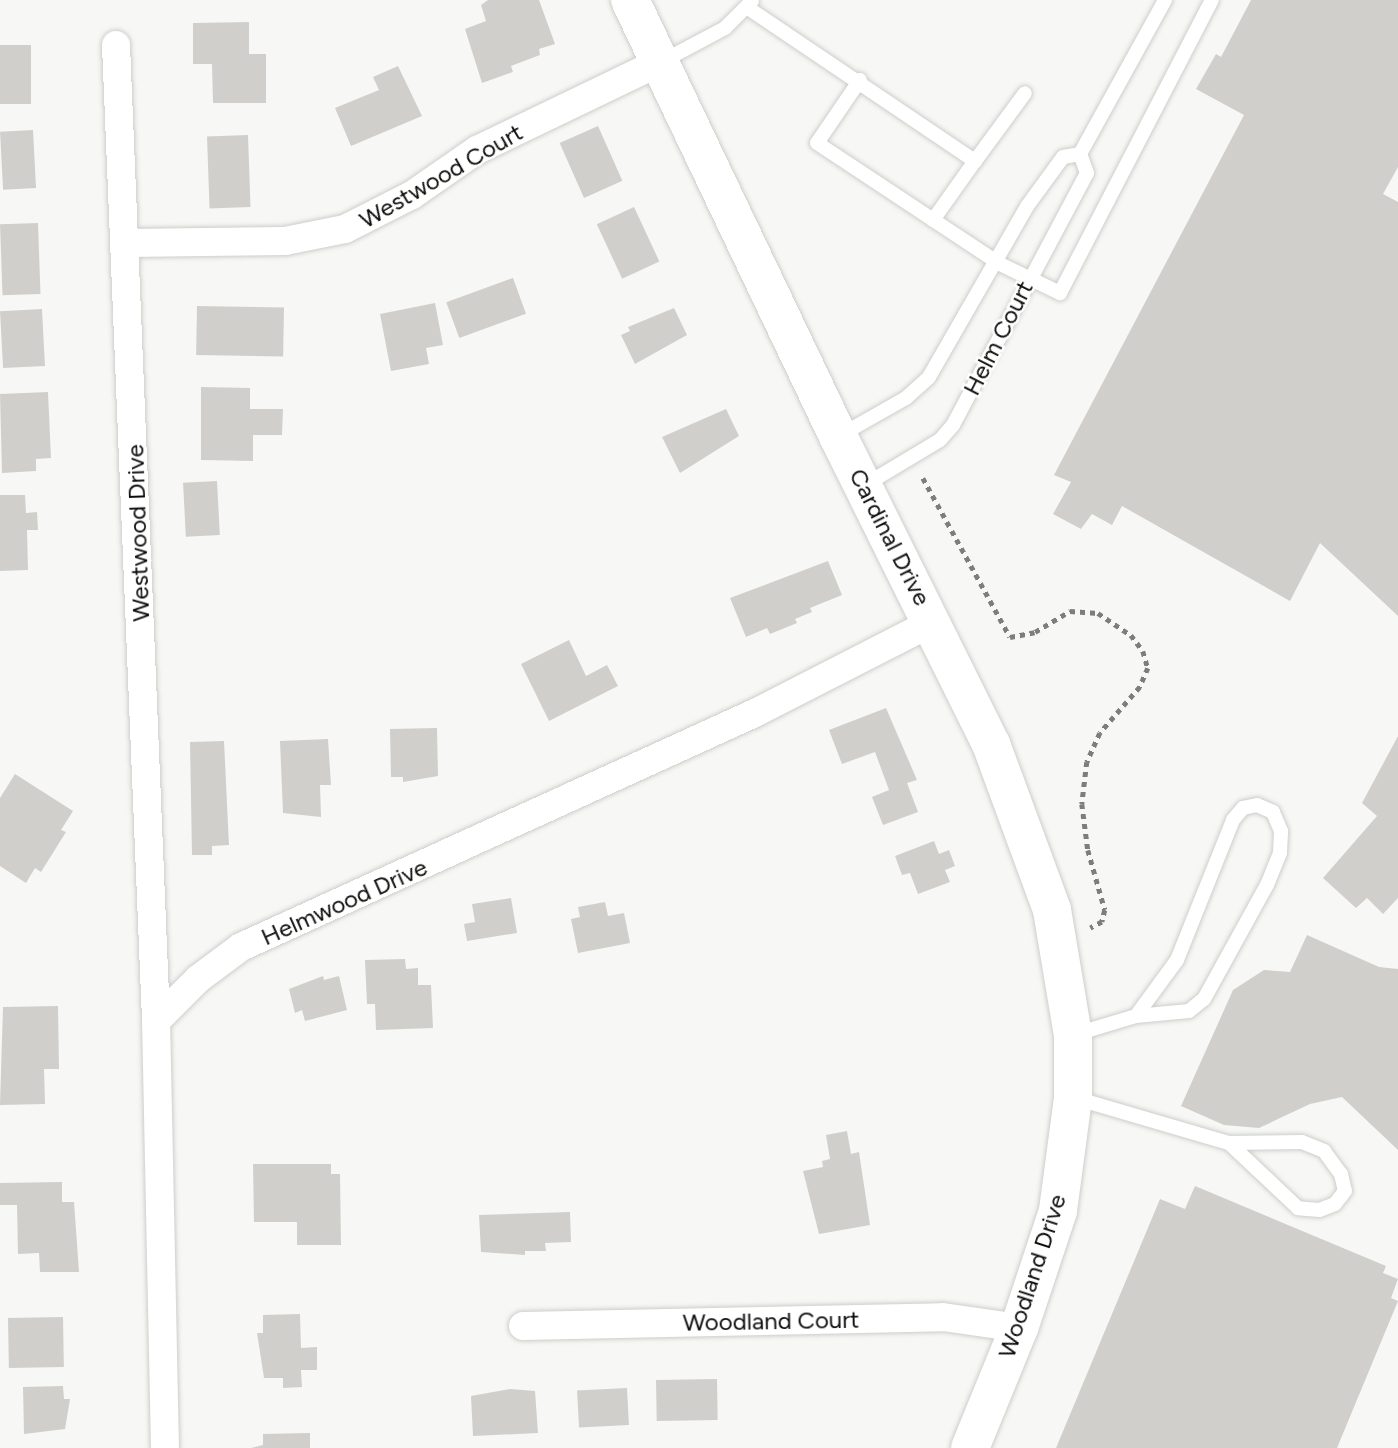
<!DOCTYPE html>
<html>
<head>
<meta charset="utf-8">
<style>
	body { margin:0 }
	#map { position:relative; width:1398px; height:1448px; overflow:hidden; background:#f7f8f5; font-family:Figtree,sans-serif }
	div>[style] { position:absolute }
	.building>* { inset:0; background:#d0cfcc; transform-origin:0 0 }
	.path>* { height:4.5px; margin-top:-2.25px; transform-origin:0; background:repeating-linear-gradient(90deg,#7d7d7b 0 5px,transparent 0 10px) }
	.roads { filter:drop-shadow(0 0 2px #cdcecb) drop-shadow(0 0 2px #cdcecb) }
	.service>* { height:14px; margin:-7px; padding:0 7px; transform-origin:7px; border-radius:7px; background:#fff }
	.minor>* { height:28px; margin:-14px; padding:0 14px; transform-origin:14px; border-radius:14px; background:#fff }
	.primary>* { height:38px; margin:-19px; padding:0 19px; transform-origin:19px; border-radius:19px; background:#fff }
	span { translate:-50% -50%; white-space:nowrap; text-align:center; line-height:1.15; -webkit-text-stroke:5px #fff; paint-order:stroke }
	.street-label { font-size:24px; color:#0d0d0c }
</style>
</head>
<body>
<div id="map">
	<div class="building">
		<i style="clip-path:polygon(488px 0,539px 0,555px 44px,539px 49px,540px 55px,511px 66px,513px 72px,482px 83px,465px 29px,486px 21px,481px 5px)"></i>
		<i style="clip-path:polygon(1251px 0,1398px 0,1398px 167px,1383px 194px,1398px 202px,1398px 616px,1320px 543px,1290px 601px,1122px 506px,1112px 525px,1092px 514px,1081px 529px,1053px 514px,1071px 482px,1054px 475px,1244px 115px,1196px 89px,1216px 54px,1221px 57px)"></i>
		<i style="clip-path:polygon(249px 22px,249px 54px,266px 54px,266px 103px,213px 103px,212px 64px,193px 64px,193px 23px)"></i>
		<i style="left:0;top:45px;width:31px;height:59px"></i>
		<i style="clip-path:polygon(398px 66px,422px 116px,351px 146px,335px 108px,379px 90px,373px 77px)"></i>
		<i style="left:598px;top:126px;width:60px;height:42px;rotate:66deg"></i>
		<i style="left:33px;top:130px;width:58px;height:33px;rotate:87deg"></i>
		<i style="left:248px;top:135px;width:72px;height:41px;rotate:88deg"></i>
		<i style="left:634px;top:207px;width:60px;height:41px;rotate:65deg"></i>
		<i style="left:38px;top:223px;width:71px;height:38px;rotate:88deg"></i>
		<i style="left:513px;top:278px;width:38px;height:71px;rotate:70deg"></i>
		<i style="clip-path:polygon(435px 303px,443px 345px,426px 348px,429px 364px,391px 371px,380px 314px)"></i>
		<i style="left:197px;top:306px;width:87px;height:49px;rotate:1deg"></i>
		<i style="clip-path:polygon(674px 308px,687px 335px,635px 364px,621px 335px,630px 331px,628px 327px)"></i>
		<i style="left:42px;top:309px;width:57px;height:42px;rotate:87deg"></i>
		<i style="clip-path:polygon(201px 387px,250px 388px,250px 409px,283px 409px,282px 435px,253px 435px,253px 461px,201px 460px)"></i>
		<i style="clip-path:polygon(48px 392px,51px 458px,36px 459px,36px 471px,2px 473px,0 394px)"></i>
		<i style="clip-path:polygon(726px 409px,739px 436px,680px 473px,662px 437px)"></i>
		<i style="left:217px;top:481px;width:54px;height:34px;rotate:87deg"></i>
		<i style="clip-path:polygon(0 495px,25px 495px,26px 513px,37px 512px,38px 530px,27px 530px,28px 570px,0 571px)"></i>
		<i style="clip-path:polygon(828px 561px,842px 595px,810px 608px,812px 612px,795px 619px,797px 623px,770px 634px,767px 628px,746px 637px,730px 598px)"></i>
		<i style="clip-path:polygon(569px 640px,586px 676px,607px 665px,618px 686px,549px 721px,521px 664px)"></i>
		<i style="clip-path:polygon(886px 708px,917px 780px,907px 783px,918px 812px,883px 825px,872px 797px,889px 790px,875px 752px,842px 764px,829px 730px)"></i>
		<i style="clip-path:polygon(437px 728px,438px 776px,403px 782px,403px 777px,391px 777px,390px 729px)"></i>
		<i style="clip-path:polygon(1398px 736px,1398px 898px,1383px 914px,1367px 898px,1356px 908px,1323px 878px,1377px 816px,1362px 803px)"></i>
		<i style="clip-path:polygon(328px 739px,331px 785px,320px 785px,321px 817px,283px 813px,280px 741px)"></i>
		<i style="clip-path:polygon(224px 741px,229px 845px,212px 846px,212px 855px,192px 855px,190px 742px)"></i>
		<i style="clip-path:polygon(15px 774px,73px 811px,61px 830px,66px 832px,41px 872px,35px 868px,26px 883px,0 866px,0 798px)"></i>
		<i style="clip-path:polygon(934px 841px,939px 854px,949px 850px,955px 866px,945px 870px,950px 882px,918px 894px,910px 873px,902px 875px,895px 856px)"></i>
		<i style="clip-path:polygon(511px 898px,517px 933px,467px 941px,464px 924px,475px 922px,472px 904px)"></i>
		<i style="clip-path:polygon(605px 902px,608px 916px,624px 913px,630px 943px,578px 953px,571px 919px,580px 917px,578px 907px)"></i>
		<i style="clip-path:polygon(1307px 935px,1379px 967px,1398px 969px,1398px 1150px,1342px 1097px,1310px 1104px,1259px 1128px,1224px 1125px,1181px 1106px,1233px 990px,1264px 970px,1290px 972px)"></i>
		<i style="clip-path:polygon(405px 959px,406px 969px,418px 968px,418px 985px,431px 985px,433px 1028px,376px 1030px,375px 1004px,367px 1004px,365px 960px)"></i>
		<i style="clip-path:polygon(323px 976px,324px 980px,339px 976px,347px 1010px,305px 1021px,302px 1010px,295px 1013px,289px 989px)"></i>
		<i style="clip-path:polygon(58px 1006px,59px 1069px,44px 1069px,45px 1104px,0 1105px,3px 1007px)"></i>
		<i style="clip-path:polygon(847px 1131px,851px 1154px,859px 1152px,870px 1225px,819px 1234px,803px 1171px,823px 1167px,822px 1161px,830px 1159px,826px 1135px)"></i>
		<i style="clip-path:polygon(253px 1164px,331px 1164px,331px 1174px,340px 1174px,341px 1245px,297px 1245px,297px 1222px,254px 1222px)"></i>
		<i style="clip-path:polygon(62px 1182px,62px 1202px,74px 1202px,79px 1272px,40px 1272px,39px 1253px,18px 1254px,17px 1205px,0 1205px,0 1183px)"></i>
		<i style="clip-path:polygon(1195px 1186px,1386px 1266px,1383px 1273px,1398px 1279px,1391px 1298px,1398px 1301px,1337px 1448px,1056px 1448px,1160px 1199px,1185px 1209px)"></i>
		<i style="clip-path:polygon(570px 1212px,571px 1242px,545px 1243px,546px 1251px,525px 1251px,525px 1255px,481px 1252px,479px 1215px)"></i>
		<i style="clip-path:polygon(300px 1314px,301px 1348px,317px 1347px,317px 1370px,301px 1370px,302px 1387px,283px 1388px,283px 1378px,264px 1378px,257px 1333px,263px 1333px,263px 1315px)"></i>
		<i style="left:63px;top:1317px;width:50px;height:55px;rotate:89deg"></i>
		<i style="left:717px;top:1379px;width:41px;height:61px;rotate:89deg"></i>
		<i style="clip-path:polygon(63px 1386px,64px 1399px,70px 1399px,65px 1429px,24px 1434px,23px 1387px)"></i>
		<i style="left:627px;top:1388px;width:37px;height:50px;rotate:87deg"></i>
		<i style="clip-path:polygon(510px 1389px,535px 1391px,538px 1433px,473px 1436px,471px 1396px)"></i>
		<i style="clip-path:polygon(310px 1433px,310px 1448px,251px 1448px,263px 1445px,263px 1434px)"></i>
	</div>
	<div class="path">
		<i style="left:923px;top:478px;width:181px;rotate:61.3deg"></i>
		<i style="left:1010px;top:637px;width:25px;rotate:-11deg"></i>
		<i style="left:1035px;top:632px;width:41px;rotate:-31deg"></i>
		<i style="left:1070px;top:611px;width:28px;rotate:4deg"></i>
		<i style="left:1098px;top:613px;width:40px;rotate:34deg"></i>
		<i style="left:1131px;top:635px;width:20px;rotate:53deg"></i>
		<i style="left:1143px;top:651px;width:18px;rotate:74deg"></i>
		<i style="left:1148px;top:668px;width:21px;rotate:113deg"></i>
		<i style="left:1140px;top:687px;width:61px;rotate:131deg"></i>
		<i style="left:1100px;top:733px;width:32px;rotate:114deg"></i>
		<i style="left:1087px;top:762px;width:42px;rotate:96.8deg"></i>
		<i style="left:1082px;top:804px;width:46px;rotate:82.6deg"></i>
		<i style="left:1088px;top:850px;width:62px;rotate:74.2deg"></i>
		<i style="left:1105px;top:910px;width:12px;rotate:104deg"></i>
		<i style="left:1102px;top:922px;width:13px;rotate:153deg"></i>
	</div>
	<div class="roads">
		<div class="service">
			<i style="left:748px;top:8px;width:274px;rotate:34deg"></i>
			<i style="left:975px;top:161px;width:84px;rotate:-53.7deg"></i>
			<i style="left:663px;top:61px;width:70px;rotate:-28deg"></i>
			<i style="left:725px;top:28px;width:38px;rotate:-45deg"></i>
			<i style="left:860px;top:80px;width:76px;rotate:124.3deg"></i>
			<i style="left:817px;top:143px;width:217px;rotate:33.5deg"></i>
			<i style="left:998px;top:263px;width:69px;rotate:25.8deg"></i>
			<i style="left:1060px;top:293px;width:330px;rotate:-62.6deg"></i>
			<i style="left:933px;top:220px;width:72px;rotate:-54.6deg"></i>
			<i style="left:839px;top:436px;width:77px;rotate:-29.6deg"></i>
			<i style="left:906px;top:398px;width:31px;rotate:-42deg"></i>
			<i style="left:929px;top:377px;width:198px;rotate:-60.1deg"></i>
			<i style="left:1028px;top:205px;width:59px;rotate:-53.9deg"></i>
			<i style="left:1063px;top:157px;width:17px;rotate:-10deg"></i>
			<i style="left:865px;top:485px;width:87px;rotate:-31deg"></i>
			<i style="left:940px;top:440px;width:20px;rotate:-49deg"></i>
			<i style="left:953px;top:425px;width:285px;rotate:-62deg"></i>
			<i style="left:1087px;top:173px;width:20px;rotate:-110deg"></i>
			<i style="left:1080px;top:154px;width:176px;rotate:-61.1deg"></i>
			<i style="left:1076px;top:1034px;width:63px;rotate:-16.7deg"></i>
			<i style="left:1136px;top:1016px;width:53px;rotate:-5.4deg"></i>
			<i style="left:1189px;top:1011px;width:19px;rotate:-39deg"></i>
			<i style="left:1204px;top:999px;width:130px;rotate:-61.1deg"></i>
			<i style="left:1267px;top:885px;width:35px;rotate:-68deg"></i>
			<i style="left:1280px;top:852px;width:21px;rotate:-87deg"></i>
			<i style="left:1281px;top:831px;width:21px;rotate:-113deg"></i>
			<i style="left:1273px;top:812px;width:17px;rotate:-156deg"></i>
			<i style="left:1257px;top:805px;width:14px;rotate:168deg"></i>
			<i style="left:1243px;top:808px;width:16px;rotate:130deg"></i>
			<i style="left:1233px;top:820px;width:151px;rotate:111.8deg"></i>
			<i style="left:1177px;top:960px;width:69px;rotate:126.2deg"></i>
			<i style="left:1075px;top:1098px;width:160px;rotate:16.3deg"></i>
			<i style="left:1229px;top:1143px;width:73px;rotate:-0.8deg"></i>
			<i style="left:1302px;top:1142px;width:24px;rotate:22deg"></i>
			<i style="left:1324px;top:1151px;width:29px;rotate:54deg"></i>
			<i style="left:1341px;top:1174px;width:17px;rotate:77deg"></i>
			<i style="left:1345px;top:1191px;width:16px;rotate:128deg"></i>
			<i style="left:1335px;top:1204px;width:17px;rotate:159deg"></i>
			<i style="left:1319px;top:1210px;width:21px;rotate:-175deg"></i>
			<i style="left:1298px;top:1208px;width:95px;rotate:-136.7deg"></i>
		</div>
		<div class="minor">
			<i style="left:116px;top:45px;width:977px;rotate:87.65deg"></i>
			<i style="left:127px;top:243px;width:158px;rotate:-0.7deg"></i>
			<i style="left:285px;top:241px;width:61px;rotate:-11.3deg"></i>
			<i style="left:345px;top:229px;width:75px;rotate:-26.9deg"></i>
			<i style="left:412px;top:195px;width:79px;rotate:-34.7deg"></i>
			<i style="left:477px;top:150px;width:201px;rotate:-25.7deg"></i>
			<i style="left:523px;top:1326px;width:420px;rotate:-1.2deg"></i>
			<i style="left:943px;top:1317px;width:77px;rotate:8.2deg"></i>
			<i style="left:165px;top:1448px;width:427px;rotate:-91.2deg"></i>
			<i style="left:156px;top:1021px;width:59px;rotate:-45deg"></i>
			<i style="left:198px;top:979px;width:54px;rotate:-36.7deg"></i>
			<i style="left:241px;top:947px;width:565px;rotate:-24.48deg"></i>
			<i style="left:755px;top:713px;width:200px;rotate:-27.1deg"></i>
		</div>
		<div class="primary">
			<i style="left:630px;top:0;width:483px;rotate:64.5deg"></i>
			<i style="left:838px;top:436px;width:344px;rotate:63.6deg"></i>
			<i style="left:991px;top:744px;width:177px;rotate:69.8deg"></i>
			<i style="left:1052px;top:910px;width:127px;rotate:80.5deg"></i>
			<i style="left:1073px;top:1035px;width:63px;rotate:90deg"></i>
			<i style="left:1073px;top:1098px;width:114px;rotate:97.6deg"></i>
			<i style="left:1058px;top:1211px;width:123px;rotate:108.4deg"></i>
			<i style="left:1019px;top:1328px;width:130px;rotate:112.2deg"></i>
		</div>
	</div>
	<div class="street-label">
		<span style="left:441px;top:176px;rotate:-30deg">Westwood Court</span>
		<span style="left:998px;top:338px;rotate:-63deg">Helm Court</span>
		<span style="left:138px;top:533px;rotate:-92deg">Westwood Drive</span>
		<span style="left:890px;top:537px;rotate:63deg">Cardinal Drive</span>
		<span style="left:344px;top:902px;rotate:-24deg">Helmwood Drive</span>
		<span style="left:1032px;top:1276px;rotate:-72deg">Woodland Drive</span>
		<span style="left:771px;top:1321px;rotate:-1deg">Woodland Court</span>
	</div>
</div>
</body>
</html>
